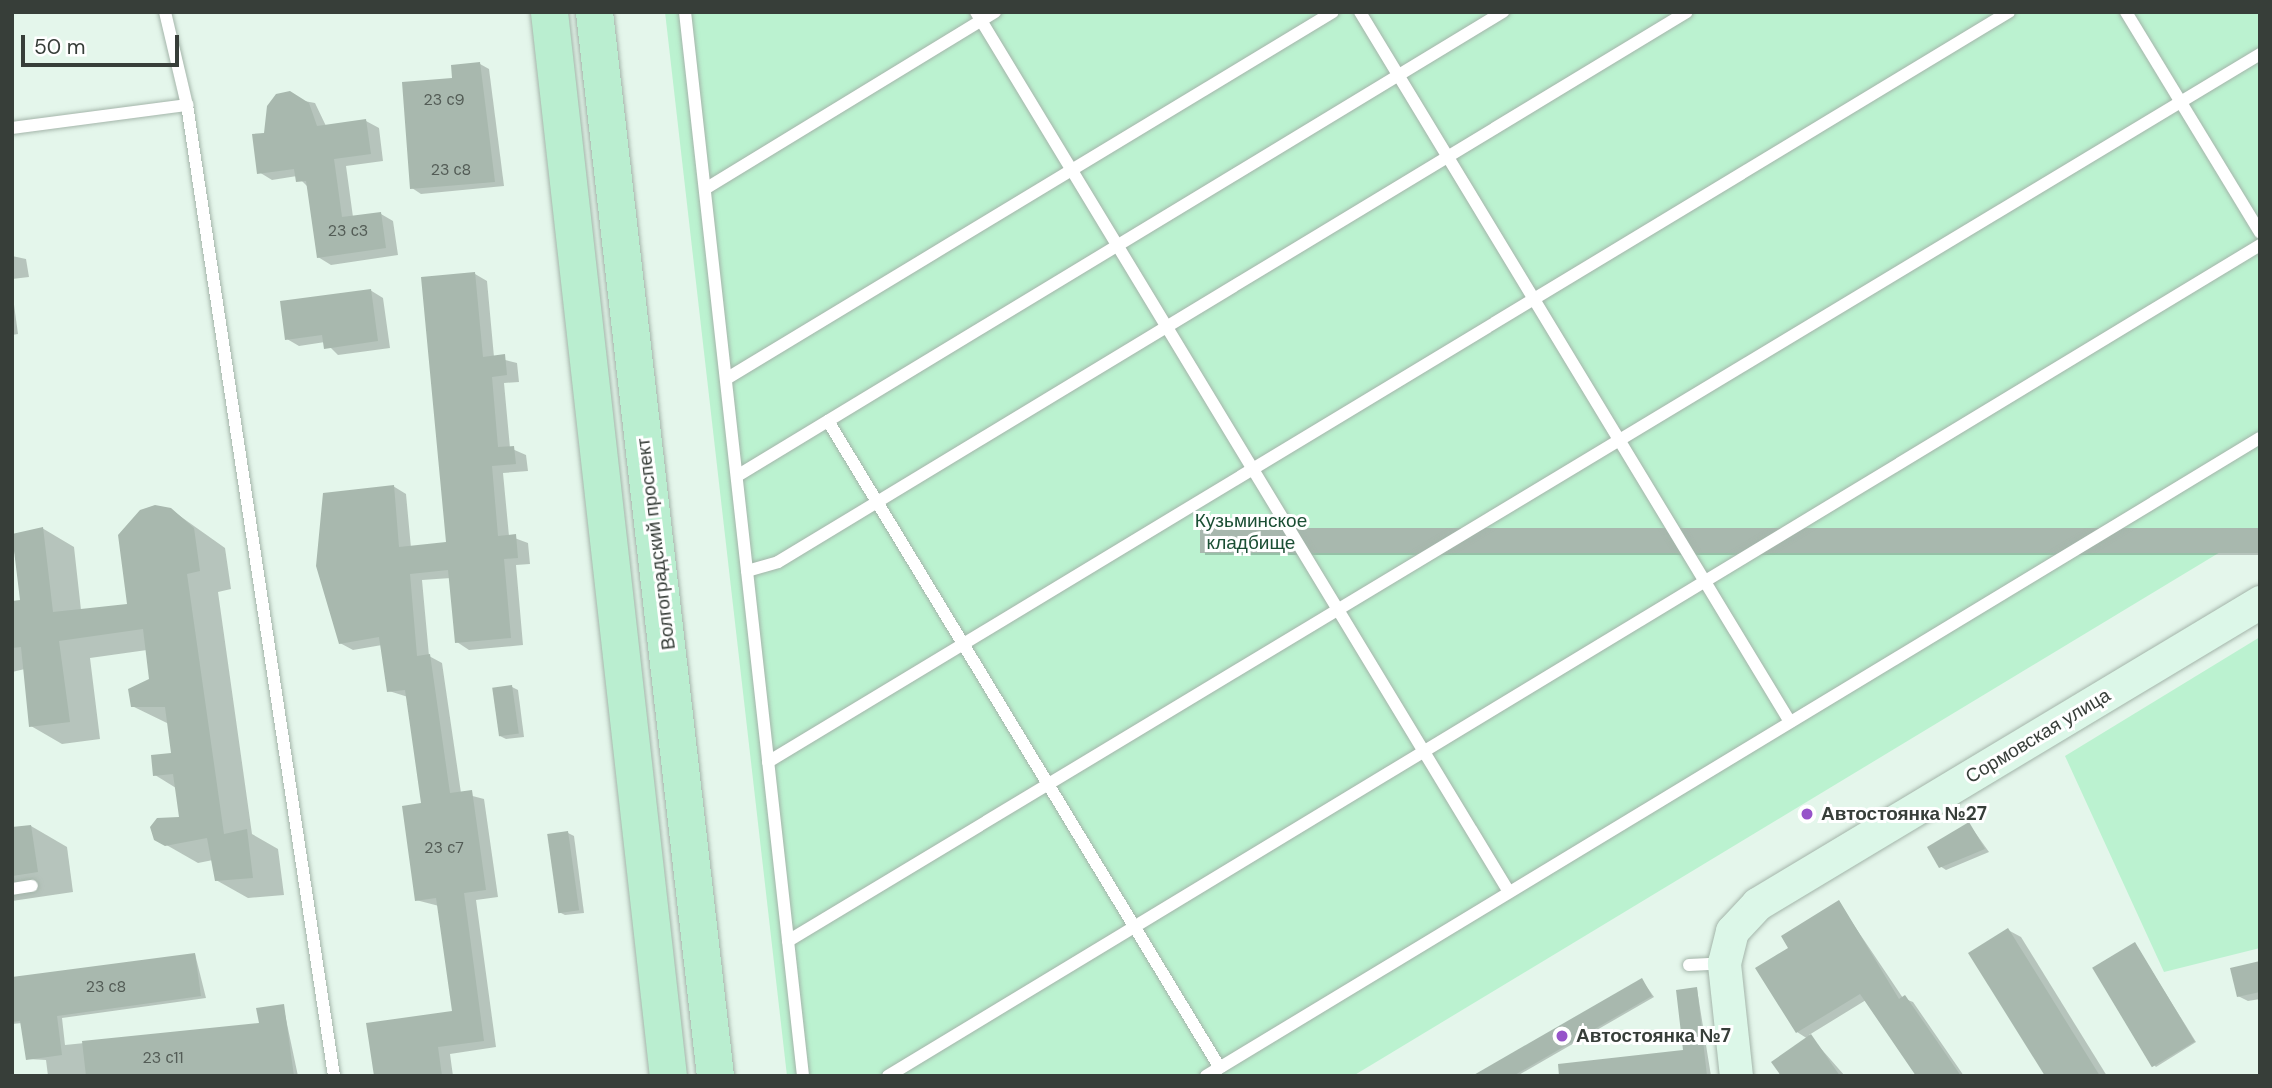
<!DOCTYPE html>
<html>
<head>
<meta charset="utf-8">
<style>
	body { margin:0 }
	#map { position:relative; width:2272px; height:1088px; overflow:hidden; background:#e4f6eb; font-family:"DM Sans",sans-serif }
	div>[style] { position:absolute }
	.green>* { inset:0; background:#bbf2d0 }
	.shadow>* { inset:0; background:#0003; transform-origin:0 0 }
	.building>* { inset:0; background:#a8b8ae; transform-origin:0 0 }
	.roads { filter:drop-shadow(0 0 2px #a4b5aa) drop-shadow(0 0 2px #a4b5aa) }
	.lane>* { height:12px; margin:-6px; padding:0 6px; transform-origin:6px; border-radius:6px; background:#fff }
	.secondary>* { height:33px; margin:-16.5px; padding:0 16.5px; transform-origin:16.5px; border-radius:16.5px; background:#dcf7e8 }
	.primary>* { height:37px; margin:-18.5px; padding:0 18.5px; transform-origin:18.5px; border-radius:18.5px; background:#baeed0 }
	.dots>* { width:19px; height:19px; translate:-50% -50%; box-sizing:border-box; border:4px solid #fff; border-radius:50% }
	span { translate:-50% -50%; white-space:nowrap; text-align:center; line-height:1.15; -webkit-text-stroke:6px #fff; paint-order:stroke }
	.number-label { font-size:16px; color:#535c56 }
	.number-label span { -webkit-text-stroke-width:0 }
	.park-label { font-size:19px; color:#1b4f34 }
	.street-label { font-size:19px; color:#373e39 }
	.poi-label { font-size:19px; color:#373e39; font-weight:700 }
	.left { translate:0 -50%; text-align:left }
	.frame { position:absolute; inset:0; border:14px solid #373e39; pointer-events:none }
	.scale { position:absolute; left:21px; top:35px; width:158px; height:32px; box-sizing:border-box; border:4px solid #373e39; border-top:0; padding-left:9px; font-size:21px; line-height:24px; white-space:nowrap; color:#373e39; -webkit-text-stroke:5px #fff; paint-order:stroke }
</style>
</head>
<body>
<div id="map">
	<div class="green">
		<i style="clip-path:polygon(665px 12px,2260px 12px,2260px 528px,1353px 1076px,787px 1076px)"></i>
		<i style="clip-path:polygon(2260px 637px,2260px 948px,2164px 972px,2065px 756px)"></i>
	</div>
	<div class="shadow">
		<i style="clip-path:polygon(480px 64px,489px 69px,504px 186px,421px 194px,412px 188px,454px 80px)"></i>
		<i style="clip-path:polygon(277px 96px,315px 103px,326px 126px,366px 121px,379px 128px,383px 161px,346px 166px,353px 217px,381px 214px,393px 221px,398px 255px,331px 265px,318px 257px,308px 187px,297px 176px,272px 180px,259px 172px)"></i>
		<i style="clip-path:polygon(12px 256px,26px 259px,29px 277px,12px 279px)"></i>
		<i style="clip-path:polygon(475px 274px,487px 281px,494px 357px,517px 363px,519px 382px,504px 383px,510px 448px,526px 455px,528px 471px,503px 473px,509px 536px,528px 543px,530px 564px,516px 565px,523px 645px,469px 650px,457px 642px,451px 578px,422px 580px,429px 656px,442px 663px,461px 793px,484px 799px,498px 897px,476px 900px,496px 1047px,450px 1054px,453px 1076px,376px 1076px,454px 1013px,439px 906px,416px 900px,423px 805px,408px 697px,389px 691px,382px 645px,353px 650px,340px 643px,393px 486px,406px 494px,411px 548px,448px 544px)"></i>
		<i style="clip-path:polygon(12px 290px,18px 334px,12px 335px)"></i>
		<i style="clip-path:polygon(370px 290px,383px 298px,390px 348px,338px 355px,325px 342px,299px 346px,287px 339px)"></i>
		<i style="clip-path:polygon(170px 509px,225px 548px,231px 589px,218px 592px,252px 834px,278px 849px,284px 895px,248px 898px,216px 880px,213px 860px,198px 863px,156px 839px,181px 818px,176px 788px,155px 775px,173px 755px,169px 724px,132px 706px,151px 680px,147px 650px,90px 658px,100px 739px,62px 744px,31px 726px,25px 669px,12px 672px,12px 602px,22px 601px,12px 535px,42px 528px,74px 547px,81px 610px,129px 605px)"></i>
		<i style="left:2260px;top:530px;width:25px;height:1055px;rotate:90deg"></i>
		<i style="clip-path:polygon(512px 687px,518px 690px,524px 737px,506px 739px,500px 736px)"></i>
		<i style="clip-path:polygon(1969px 824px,1989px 852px,1946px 870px,1940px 866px)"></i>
		<i style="clip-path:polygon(31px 826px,67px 847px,73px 892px,12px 901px,12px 829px)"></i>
		<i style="clip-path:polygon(568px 833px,574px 836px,584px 913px,565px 915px,559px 912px)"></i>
		<i style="clip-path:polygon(1839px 903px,1903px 998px,1913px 1002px,1964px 1076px,1918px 1076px,1866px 1000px,1809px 1035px,1845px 1076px,1783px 1076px,1808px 1039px,1797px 1032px,1790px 948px)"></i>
		<i style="clip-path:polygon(2008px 930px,2021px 937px,2107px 1076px,2047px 1076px)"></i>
		<i style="clip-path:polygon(2135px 944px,2196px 1042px,2156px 1067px,2154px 1065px)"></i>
		<i style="clip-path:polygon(195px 954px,206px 998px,62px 1018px,65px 1045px,261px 1025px,283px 1005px,298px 1076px,48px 1076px,46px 1060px,28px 1059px,22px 1023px,12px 1024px,12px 979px)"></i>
		<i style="clip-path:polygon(2260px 963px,2260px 999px,2248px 1001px,2238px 996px)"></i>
		<i style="clip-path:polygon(1642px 980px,1654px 997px,1517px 1076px,1479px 1076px)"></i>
		<i style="clip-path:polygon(1697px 989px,1711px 1076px,1562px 1076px,1684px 1052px)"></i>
	</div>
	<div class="building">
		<i style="clip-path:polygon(480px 62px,495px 182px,410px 189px,402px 82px,452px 78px,451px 65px)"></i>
		<i style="clip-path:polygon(290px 91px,309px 103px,317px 126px,366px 119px,371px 154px,334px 159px,342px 217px,381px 212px,386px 248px,317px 258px,306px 181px,296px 182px,294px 169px,257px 174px,252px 134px,264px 133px,267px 106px,276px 94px)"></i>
		<i style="clip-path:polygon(475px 272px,483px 357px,505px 354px,507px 375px,492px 377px,498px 447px,514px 446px,516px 464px,492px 466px,498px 536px,516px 534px,518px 558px,504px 559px,511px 638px,455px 643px,448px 570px,410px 574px,417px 656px,430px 654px,450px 793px,472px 790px,486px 890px,464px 893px,484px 1041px,438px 1047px,442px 1076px,374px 1076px,366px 1023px,452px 1011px,436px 898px,415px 901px,402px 806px,421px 803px,405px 690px,387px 692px,379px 637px,339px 644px,316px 566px,323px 493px,394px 485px,399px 547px,446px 542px,421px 277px)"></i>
		<i style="clip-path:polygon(371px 289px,378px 341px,324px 349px,322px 335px,285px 340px,280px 301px)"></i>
		<i style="clip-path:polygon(155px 505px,171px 508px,194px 528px,200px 571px,187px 574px,224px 834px,247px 829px,253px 878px,215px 881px,207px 838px,165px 846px,154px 840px,150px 827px,157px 818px,179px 817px,173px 774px,153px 776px,151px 755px,171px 753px,165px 707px,131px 707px,128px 689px,149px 679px,143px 629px,59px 641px,70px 722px,29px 727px,21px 647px,12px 648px,12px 601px,20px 600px,12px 534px,43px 527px,53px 612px,127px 604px,118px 535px,140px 510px)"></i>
		<i style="left:2260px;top:528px;width:25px;height:1060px;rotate:90deg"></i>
		<i style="left:512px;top:685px;width:49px;height:20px;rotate:82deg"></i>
		<i style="clip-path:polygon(1969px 822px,1985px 849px,1939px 868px,1927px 847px)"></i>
		<i style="clip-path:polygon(31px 825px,38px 872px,12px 876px,12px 827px)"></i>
		<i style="left:568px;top:831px;width:80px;height:21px;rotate:82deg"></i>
		<i style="clip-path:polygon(1839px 900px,1899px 999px,1905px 995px,1961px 1076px,1916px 1076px,1860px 994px,1796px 1033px,1755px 968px,1788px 948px,1781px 936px)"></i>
		<i style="clip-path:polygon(2008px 928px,2100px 1076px,2045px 1076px,1968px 953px)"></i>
		<i style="left:2135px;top:942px;width:116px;height:50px;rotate:59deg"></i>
		<i style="clip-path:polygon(195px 953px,201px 996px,57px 1016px,62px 1055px,26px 1060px,20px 1021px,12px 1022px,12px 977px)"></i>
		<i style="clip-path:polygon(2260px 961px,2260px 992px,2237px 997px,2230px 968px)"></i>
		<i style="clip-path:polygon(1642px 978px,1652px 996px,1513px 1076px,1472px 1076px)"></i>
		<i style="clip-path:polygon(1697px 987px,1707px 1076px,1559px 1076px,1558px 1064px,1683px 1050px,1676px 990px)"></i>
		<i style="clip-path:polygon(284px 1004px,294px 1076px,86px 1076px,82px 1041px,259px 1023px,256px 1008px)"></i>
		<i style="clip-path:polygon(1811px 1034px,1840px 1076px,1781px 1076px,1771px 1062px)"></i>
	</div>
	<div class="roads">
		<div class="lane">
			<i style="left:165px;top:12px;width:96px;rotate:76.7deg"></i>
			<i style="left:187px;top:105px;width:982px;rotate:81.39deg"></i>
			<i style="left:685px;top:12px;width:1071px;rotate:83.67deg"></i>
			<i style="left:976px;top:12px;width:1029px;rotate:58.8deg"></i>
			<i style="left:1360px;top:12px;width:830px;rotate:58.8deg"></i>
			<i style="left:2126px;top:12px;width:258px;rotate:58.7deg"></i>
			<i style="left:12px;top:128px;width:177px;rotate:-7.5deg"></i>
			<i style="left:705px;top:189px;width:340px;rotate:-31.4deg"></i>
			<i style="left:726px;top:379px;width:709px;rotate:-31.16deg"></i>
			<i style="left:828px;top:421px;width:756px;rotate:58.79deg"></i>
			<i style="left:737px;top:476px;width:896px;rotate:-31.21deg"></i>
			<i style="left:747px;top:571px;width:32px;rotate:-16deg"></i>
			<i style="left:778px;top:562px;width:1062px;rotate:-31.18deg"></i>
			<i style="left:768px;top:762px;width:1450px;rotate:-31.15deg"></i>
			<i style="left:12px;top:889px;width:20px;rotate:-9deg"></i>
			<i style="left:788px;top:941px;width:1719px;rotate:-31.07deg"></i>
			<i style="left:1689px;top:965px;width:35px;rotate:-3deg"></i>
			<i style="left:888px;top:1076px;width:1604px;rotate:-31.2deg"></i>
			<i style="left:1206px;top:1076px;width:1232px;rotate:-31.19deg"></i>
		</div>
		<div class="secondary">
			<i style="left:1736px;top:1076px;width:114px;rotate:-96.1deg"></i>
			<i style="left:1724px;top:963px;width:33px;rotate:-76deg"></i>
			<i style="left:1732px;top:931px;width:37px;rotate:-47deg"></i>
			<i style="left:1757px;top:904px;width:587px;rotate:-30.98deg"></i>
		</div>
		<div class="primary">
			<i style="left:549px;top:12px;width:1071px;rotate:83.62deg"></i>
			<i style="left:594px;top:12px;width:1071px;rotate:83.51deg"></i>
		</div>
	</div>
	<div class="dots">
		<i style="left:1807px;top:814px;background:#9654c9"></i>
		<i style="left:1562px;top:1036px;background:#9654c9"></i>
	</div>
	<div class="number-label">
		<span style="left:444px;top:100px">23 с9</span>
		<span style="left:451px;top:170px">23 с8</span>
		<span style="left:348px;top:231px">23 с3</span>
		<span style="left:444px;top:848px">23 с7</span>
		<span style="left:106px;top:987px">23 с8</span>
		<span style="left:163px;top:1058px">23 с11</span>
	</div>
	<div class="park-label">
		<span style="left:1251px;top:532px">Кузьминское<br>кладбище</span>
	</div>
	<div class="street-label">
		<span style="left:656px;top:544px;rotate:-97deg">Волгоградский проспект</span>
		<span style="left:2038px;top:736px;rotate:-31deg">Сормовская улица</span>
	</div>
	<div class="poi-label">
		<span class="left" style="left:1821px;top:814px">Автостоянка №27</span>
		<span class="left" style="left:1576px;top:1036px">Автостоянка №7</span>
	</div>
	<div class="frame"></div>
	<div class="scale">50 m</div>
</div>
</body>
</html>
